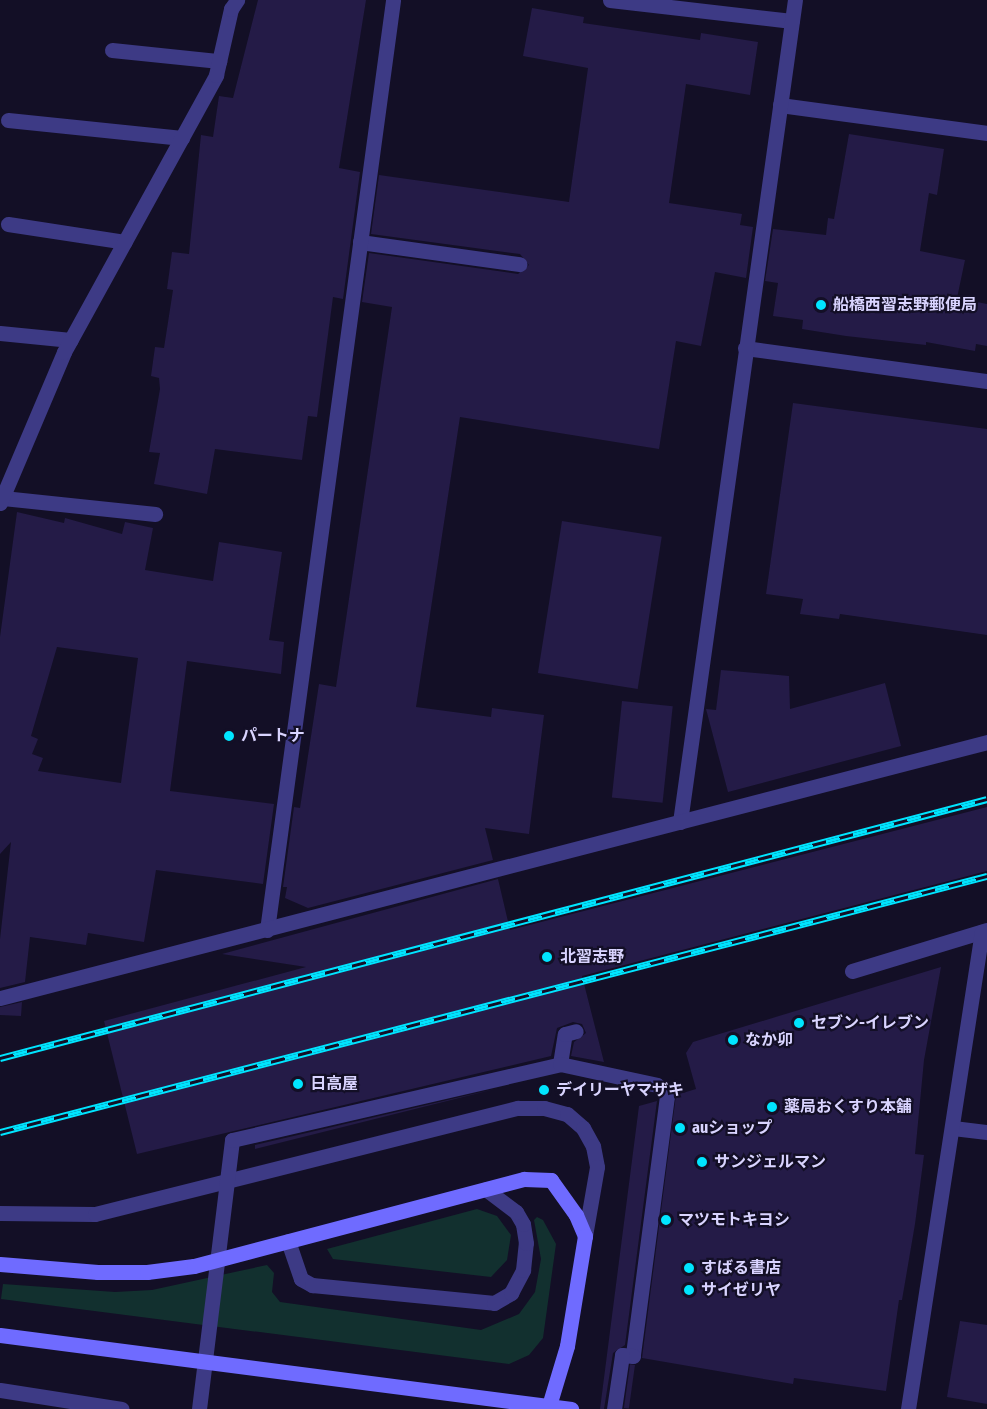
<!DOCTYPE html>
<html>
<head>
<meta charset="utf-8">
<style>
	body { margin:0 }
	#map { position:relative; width:987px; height:1409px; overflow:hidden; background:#130f26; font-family:"Fira Sans Condensed","Noto Sans JP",sans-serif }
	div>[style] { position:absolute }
	.green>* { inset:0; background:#12302f }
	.building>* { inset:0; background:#241b47; transform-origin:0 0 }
	.lane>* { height:15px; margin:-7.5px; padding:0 7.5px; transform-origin:7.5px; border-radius:7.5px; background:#3d3a85 }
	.street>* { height:15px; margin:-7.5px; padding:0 7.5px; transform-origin:7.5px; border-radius:7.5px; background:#3d3a85 }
	.secondary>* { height:15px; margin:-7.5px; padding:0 7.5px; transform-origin:7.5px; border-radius:7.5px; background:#6f6bff }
	.rail>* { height:7px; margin-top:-3.5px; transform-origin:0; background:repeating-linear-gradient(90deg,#130f26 0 14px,#00e5ff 0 28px); box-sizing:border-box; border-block:2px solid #00e5ff }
	.dots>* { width:16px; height:16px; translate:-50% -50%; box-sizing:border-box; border:3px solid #130f26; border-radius:50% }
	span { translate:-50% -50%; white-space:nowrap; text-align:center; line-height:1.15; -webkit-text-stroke:4.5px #130f26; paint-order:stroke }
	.poi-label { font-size:16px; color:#d9d4ff; font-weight:700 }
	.left { translate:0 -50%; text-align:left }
</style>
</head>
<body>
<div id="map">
	<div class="green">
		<i style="clip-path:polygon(477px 1209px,497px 1216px,511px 1235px,507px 1260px,491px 1277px,333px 1259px,327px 1249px)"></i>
		<i style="clip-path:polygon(537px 1217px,543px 1220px,556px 1244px,543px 1338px,529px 1355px,509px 1364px,1px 1299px,3px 1284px,115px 1292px,152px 1290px,267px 1265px,274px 1273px,272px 1292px,280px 1302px,481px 1330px,519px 1314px,535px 1292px,541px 1259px,534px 1220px)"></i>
	</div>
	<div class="building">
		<i style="clip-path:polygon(258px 0,366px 0,339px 168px,360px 172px,343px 299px,333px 297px,317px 417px,308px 416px,302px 460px,215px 449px,207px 494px,154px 484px,160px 453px,149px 452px,160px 389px,159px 378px,151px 376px,155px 347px,164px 348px,173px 290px,167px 289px,172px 252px,189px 254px,201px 135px,213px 137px,219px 96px,233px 98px)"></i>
		<i style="clip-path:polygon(532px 8px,584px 17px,583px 23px,700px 40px,701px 33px,758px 42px,750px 95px,686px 84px,669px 203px,742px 214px,740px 225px,753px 227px,746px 278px,715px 272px,701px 346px,676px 341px,659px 449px,460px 417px,416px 707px,491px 717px,492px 708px,544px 715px,529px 834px,485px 828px,493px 860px,308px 908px,285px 898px,287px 887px,283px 887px,294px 807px,300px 808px,319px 684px,336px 687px,392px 307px,362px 302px,369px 253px,518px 274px,529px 265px,520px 254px,371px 234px,379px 175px,569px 202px,588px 68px,523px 56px)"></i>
		<i style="clip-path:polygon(849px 134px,944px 149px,937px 195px,929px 193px,920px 251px,965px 260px,957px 298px,987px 304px,987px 346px,976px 344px,975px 351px,926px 342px,926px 345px,846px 336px,802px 329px,803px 320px,773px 316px,778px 283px,765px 281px,773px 229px,826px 235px,828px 218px,834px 219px)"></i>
		<i style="clip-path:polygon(793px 403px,987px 429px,987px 635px,840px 614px,839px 619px,800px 614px,803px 599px,766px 594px)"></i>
		<i style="clip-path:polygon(evenodd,17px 512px,64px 523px,65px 518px,122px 534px,125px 522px,153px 528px,145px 570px,213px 581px,219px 542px,282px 552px,269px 640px,284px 642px,281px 674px,187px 661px,170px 791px,274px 804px,263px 884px,156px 870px,144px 942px,88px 933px,86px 945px,30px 937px,25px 982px,0 988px,0 939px,11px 842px,0 854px,0 637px,17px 512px,57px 647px,138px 658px,121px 783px,38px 771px,43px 758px,32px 754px,38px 739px,31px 736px,57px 647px)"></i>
		<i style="left:562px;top:521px;width:101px;height:154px;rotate:9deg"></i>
		<i style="clip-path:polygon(721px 670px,789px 676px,790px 709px,885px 683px,901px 746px,728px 792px,706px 709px,716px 710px)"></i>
		<i style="left:622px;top:701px;width:51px;height:97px;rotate:6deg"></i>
		<i style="clip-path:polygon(987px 807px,987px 871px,582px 976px,604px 1062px,571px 1056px,574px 1042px,586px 1033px,582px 1024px,573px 1022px,557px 1028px,551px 1056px,137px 1154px,104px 1021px,306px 967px,222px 954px,498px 879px,510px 930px)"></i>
		<i style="clip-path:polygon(941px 967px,924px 1060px,915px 1154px,924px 1155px,915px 1224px,902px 1300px,899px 1300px,886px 1391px,794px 1378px,793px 1384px,642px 1358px,676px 1095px,696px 1089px,686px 1053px,693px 1042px)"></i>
		<i style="clip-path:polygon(22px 1002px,21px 1016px,0 1015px,0 1007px)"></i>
		<i style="clip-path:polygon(499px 1088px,255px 1149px,255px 1145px)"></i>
		<i style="clip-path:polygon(657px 1101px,625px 1345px,613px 1353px,604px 1409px,600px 1409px,639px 1106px)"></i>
		<i style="clip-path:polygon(960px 1321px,987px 1325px,987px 1404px,947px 1397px)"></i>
		<i style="left:635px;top:1365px;width:44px;height:5px;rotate:98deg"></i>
	</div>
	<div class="lane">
		<i style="left:112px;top:50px;width:108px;rotate:5.9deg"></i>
		<i style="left:8px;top:120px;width:175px;rotate:5.9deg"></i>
		<i style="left:8px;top:224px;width:118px;rotate:8.7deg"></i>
		<i style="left:360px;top:242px;width:161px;rotate:7.9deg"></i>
		<i style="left:0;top:333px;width:71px;rotate:5.6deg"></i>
		<i style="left:3px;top:498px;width:153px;rotate:6deg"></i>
		<i style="left:0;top:1213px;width:95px;rotate:0.6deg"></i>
		<i style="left:95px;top:1214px;width:436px;rotate:-14.1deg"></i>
		<i style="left:518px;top:1108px;width:26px"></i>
		<i style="left:544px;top:1108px;width:24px;rotate:15deg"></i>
		<i style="left:567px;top:1114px;width:21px;rotate:41deg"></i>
		<i style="left:583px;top:1128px;width:21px;rotate:61deg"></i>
		<i style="left:593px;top:1146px;width:21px;rotate:79deg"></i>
		<i style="left:597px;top:1167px;width:70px;rotate:99.9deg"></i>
		<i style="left:288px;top:1241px;width:40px;rotate:71.1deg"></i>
		<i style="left:301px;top:1279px;width:13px;rotate:29deg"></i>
		<i style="left:312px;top:1285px;width:183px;rotate:5.6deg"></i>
		<i style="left:494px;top:1303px;width:20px;rotate:-30deg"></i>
		<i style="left:511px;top:1293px;width:26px;rotate:-62deg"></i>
		<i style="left:523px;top:1270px;width:27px;rotate:-84deg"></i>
		<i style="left:526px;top:1243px;width:19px;rotate:-99deg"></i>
		<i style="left:523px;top:1224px;width:14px;rotate:-120deg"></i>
		<i style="left:516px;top:1212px;width:38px;rotate:-143deg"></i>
	</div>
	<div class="street">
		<i style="left:610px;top:0;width:183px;rotate:6.6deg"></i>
		<i style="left:780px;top:105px;width:209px;rotate:7.7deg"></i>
		<i style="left:745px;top:348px;width:244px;rotate:7.8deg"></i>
		<i style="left:0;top:503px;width:164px;rotate:-67deg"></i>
		<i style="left:64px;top:352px;width:316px;rotate:-61.2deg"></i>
		<i style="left:216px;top:75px;width:68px;rotate:-77.2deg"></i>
		<i style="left:231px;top:9px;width:11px;rotate:-56deg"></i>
		<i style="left:680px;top:822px;width:830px;rotate:-82.04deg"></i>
		<i style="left:267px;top:930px;width:938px;rotate:-82.28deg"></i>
		<i style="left:852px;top:971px;width:141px;rotate:-16.9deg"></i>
		<i style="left:0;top:998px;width:1020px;rotate:-14.54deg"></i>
		<i style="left:560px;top:1064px;width:30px;rotate:-81deg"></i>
		<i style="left:565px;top:1034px;width:11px;rotate:-15deg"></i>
		<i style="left:953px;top:1128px;width:34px;rotate:7deg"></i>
		<i style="left:0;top:1390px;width:123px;rotate:8.9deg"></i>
		<i style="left:199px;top:1409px;width:271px;rotate:-83deg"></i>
		<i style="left:232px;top:1140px;width:337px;rotate:-13deg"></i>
		<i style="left:560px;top:1064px;width:99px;rotate:12.2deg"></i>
		<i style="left:657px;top:1085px;width:15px;rotate:48deg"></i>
		<i style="left:667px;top:1096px;width:262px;rotate:97.5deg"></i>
		<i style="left:633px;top:1356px;width:11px;rotate:-175deg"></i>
		<i style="left:622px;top:1355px;width:55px;rotate:98.4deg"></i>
		<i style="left:908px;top:1409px;width:483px;rotate:-81.2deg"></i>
	</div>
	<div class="secondary">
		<i style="left:0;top:1264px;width:98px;rotate:4.7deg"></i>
		<i style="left:98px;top:1272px;width:49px"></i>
		<i style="left:147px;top:1272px;width:47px;rotate:-7.3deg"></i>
		<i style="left:194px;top:1266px;width:341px;rotate:-14.8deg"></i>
		<i style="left:524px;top:1179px;width:27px;rotate:2deg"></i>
		<i style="left:551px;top:1180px;width:43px;rotate:54.5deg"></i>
		<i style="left:576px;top:1215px;width:23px;rotate:67deg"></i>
		<i style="left:585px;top:1236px;width:111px;rotate:99.3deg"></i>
		<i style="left:567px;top:1346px;width:66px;rotate:106.8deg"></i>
		<i style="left:0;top:1335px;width:576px;rotate:7.38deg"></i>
	</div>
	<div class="rail">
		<i style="left:0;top:1058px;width:1020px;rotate:-14.7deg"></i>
		<i style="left:0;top:1132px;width:1020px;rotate:-14.54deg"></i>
	</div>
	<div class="dots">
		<i style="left:821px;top:305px;background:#00e5ff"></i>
		<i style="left:229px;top:736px;background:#00e5ff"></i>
		<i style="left:547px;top:957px;background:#00e5ff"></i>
		<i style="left:799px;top:1023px;background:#00e5ff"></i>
		<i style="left:733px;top:1040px;background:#00e5ff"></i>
		<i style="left:298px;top:1084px;background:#00e5ff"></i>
		<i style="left:544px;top:1090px;background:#00e5ff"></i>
		<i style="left:772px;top:1107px;background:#00e5ff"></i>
		<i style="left:680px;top:1128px;background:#00e5ff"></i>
		<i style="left:702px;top:1162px;background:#00e5ff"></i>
		<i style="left:666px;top:1220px;background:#00e5ff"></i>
		<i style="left:689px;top:1268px;background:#00e5ff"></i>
		<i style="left:689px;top:1290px;background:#00e5ff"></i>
	</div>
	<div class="poi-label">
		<span class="left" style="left:833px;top:305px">船橋西習志野郵便局</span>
		<span class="left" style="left:241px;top:736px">パートナ</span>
		<span class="left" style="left:560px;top:957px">北習志野</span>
		<span class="left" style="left:811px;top:1023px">セブン-イレブン</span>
		<span class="left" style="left:745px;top:1040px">なか卯</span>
		<span class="left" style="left:310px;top:1084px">日高屋</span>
		<span class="left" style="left:556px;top:1090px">デイリーヤマザキ</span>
		<span class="left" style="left:784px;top:1107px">薬局おくすり本舗</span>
		<span class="left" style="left:692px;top:1128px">auショップ</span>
		<span class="left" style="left:714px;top:1162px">サンジェルマン</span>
		<span class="left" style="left:678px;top:1220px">マツモトキヨシ</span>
		<span class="left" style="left:701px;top:1268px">すばる書店</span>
		<span class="left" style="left:701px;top:1290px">サイゼリヤ</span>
	</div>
</div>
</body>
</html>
